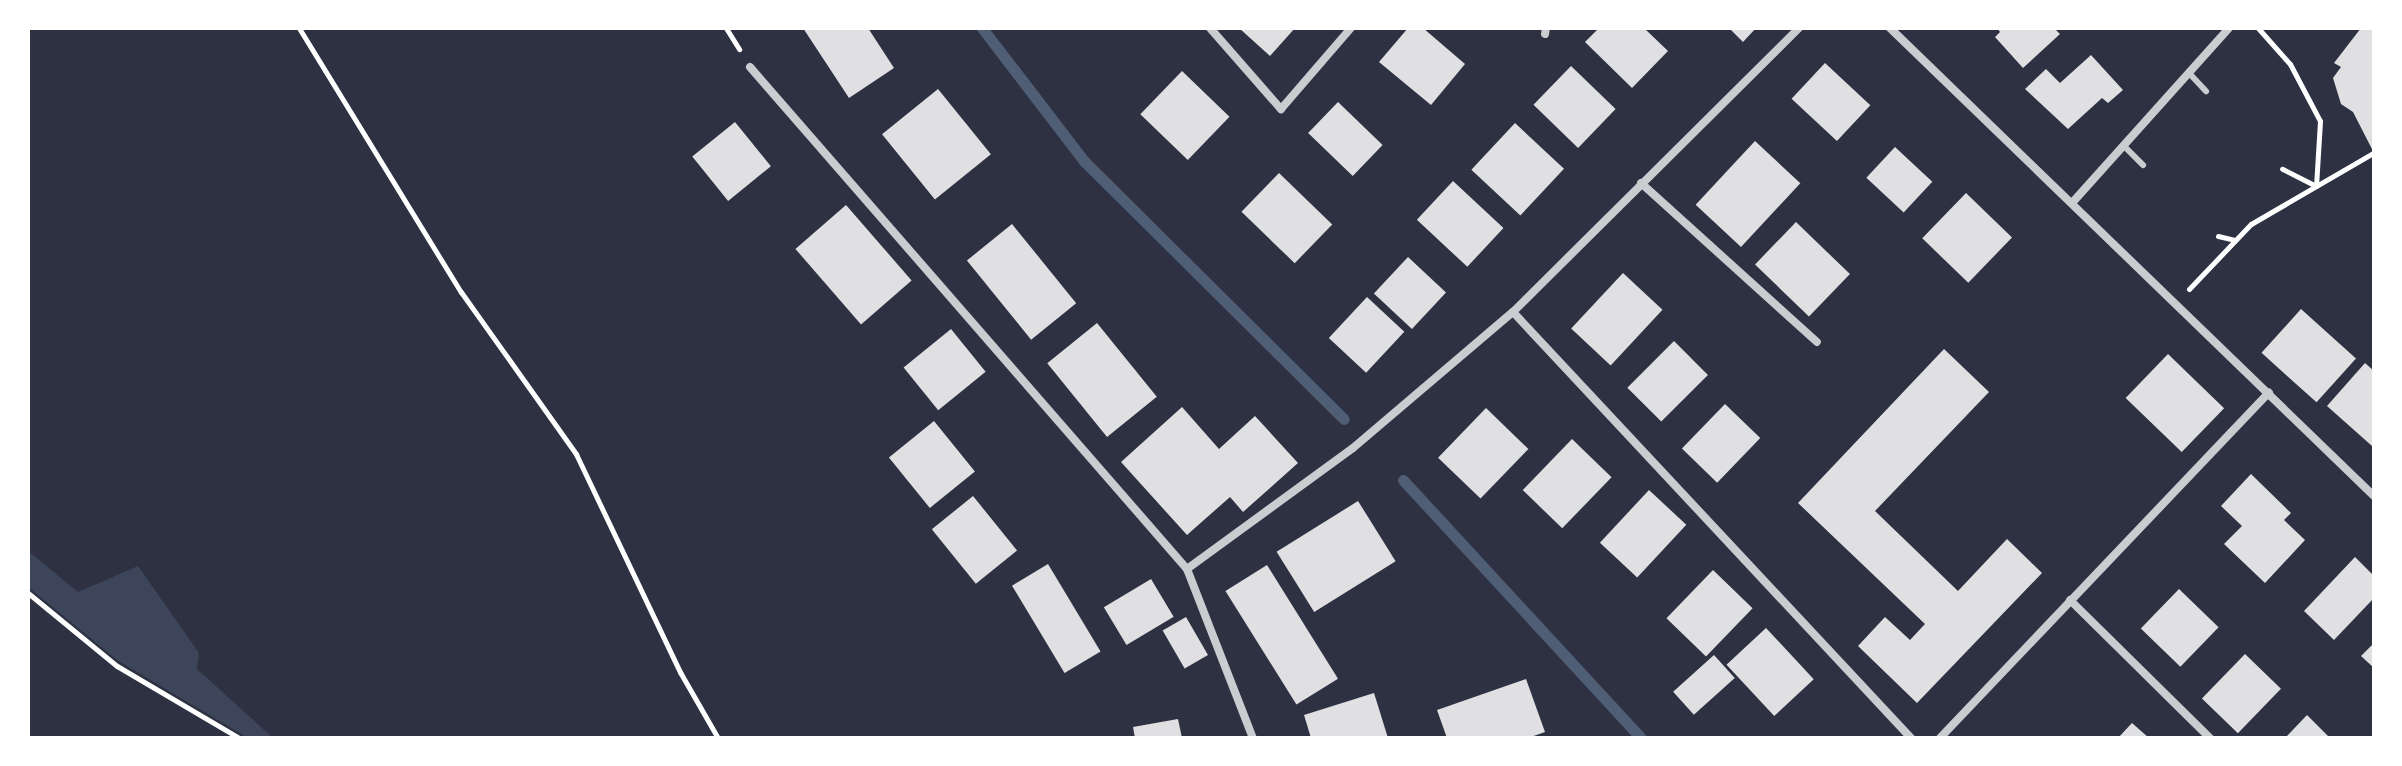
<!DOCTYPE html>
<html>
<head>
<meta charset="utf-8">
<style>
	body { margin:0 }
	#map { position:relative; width:2402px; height:766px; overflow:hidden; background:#2d3142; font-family:Raleway,sans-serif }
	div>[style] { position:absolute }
	.green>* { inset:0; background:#3c4559 }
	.stream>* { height:11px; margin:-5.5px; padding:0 5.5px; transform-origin:5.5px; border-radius:5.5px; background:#4f5d75 }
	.building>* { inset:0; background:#e0e0e3; transform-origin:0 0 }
	.path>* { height:5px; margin:-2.5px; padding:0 2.5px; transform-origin:2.5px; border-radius:2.5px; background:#fff }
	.service>* { height:6px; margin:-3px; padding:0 3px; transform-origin:3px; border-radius:3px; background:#caccd0 }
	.minor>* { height:8px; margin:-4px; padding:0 4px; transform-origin:4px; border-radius:4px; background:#caccd0 }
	span { translate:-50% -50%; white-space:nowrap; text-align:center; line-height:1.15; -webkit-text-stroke:8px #fff; paint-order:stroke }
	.frame { position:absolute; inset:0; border:30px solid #fff; pointer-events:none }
</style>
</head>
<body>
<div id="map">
	<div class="green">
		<i style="clip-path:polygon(28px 551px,78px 592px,138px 566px,199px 653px,197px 669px,273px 738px,248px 738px,117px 660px,28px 587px)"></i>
	</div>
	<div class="stream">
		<i style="left:982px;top:28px;width:168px;rotate:52.5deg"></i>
		<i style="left:1084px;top:161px;width:366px;rotate:44.8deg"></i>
		<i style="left:1403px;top:480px;width:351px;rotate:47.3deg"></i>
	</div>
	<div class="building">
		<i style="clip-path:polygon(803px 28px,868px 28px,894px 68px,849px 98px)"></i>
		<i style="clip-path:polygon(1239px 28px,1295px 28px,1270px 56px)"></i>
		<i style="clip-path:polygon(1408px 28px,1423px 28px,1465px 64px,1431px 105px,1379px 62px)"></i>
		<i style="clip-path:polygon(1599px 28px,1644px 28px,1668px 51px,1632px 88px,1585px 42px)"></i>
		<i style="clip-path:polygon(1729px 28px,1756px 28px,1743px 42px)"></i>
		<i style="clip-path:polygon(1997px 28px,2054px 28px,2060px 34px,2023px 68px,1995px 37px,2000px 32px)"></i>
		<i style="clip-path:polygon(2361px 28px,2374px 28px,2374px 153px,2353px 112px,2341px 104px,2333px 78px,2341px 67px,2334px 63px)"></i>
		<i style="clip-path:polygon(2091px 55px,2123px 90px,2108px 103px,2102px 98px,2068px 129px,2025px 89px,2046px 69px,2060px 83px)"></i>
		<i style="left:1825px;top:63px;width:62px;height:49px;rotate:43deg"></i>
		<i style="left:1571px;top:66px;width:62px;height:54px;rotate:44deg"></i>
		<i style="left:1182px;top:71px;width:66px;height:60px;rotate:44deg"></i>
		<i style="left:938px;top:89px;width:84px;height:72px;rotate:51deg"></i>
		<i style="left:1338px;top:102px;width:62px;height:43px;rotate:44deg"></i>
		<i style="left:735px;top:122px;width:57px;height:55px;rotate:51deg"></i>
		<i style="left:1515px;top:123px;width:67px;height:64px;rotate:43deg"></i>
		<i style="left:1755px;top:141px;width:62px;height:87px;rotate:43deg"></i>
		<i style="left:1895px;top:147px;width:51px;height:42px;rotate:43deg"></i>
		<i style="left:1279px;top:173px;width:74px;height:54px;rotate:44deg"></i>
		<i style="left:1453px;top:181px;width:69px;height:53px;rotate:43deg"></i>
		<i style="left:1966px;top:193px;width:64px;height:63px;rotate:44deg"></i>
		<i style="left:846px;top:205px;width:100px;height:67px;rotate:49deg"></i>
		<i style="left:1796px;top:222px;width:75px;height:59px;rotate:44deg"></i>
		<i style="left:1012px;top:224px;width:102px;height:58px;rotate:51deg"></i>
		<i style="left:1408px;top:257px;width:52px;height:50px;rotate:43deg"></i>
		<i style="left:1623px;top:273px;width:54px;height:76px;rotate:43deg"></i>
		<i style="left:1367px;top:297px;width:51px;height:56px;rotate:43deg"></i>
		<i style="left:2301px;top:309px;width:74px;height:59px;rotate:42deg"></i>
		<i style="left:1097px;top:323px;width:95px;height:64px;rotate:51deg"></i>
		<i style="left:951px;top:329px;width:55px;height:61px;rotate:51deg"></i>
		<i style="left:1674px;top:341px;width:48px;height:66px;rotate:45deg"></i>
		<i style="clip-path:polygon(1944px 349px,1989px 392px,1875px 511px,1958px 591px,2007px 539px,2042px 573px,1917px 703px,1858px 646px,1885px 617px,1910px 640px,1925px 624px,1798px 503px)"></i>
		<i style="left:2168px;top:354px;width:78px;height:61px;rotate:44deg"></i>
		<i style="clip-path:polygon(2365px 363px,2374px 371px,2372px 446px,2327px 406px)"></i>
		<i style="left:1725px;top:404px;width:49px;height:62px;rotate:44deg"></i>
		<i style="clip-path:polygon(1182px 407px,1219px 449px,1255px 416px,1298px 463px,1243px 512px,1230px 497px,1187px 535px,1121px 462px)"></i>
		<i style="left:1486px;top:408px;width:59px;height:69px;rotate:44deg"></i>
		<i style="left:934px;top:421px;width:65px;height:58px;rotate:51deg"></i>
		<i style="left:1572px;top:439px;width:55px;height:71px;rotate:44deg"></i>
		<i style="clip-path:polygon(2251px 474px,2291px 513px,2284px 520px,2305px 540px,2265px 583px,2224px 544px,2242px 526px,2221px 506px)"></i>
		<i style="left:1649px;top:490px;width:51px;height:72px;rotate:43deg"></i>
		<i style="left:973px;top:496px;width:70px;height:53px;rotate:51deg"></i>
		<i style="left:1358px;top:501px;width:71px;height:96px;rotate:58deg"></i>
		<i style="clip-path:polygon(2355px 557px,2374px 576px,2374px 598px,2334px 640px,2304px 611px)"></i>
		<i style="left:1048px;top:564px;width:102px;height:42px;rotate:59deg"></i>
		<i style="left:1267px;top:565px;width:134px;height:49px;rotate:58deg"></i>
		<i style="left:1713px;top:570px;width:55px;height:67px;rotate:44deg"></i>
		<i style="left:1151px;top:579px;width:44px;height:55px;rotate:59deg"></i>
		<i style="left:2179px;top:589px;width:55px;height:55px;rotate:44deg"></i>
		<i style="left:1186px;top:617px;width:44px;height:27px;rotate:60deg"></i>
		<i style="left:1766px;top:628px;width:70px;height:54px;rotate:47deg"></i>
		<i style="clip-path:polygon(2374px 643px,2374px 668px,2361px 656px)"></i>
		<i style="left:2245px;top:654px;width:50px;height:62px;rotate:44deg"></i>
		<i style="left:1714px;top:655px;width:31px;height:55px;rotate:48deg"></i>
		<i style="clip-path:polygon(1526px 679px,1545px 732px,1528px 738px,1447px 738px,1437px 710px)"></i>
		<i style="clip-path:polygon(1374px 693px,1388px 738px,1311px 738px,1304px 715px)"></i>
		<i style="clip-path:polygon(2307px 715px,2330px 738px,2285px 738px)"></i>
		<i style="clip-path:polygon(1178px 719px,1182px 738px,1135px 738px,1133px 727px)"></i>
		<i style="clip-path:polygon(2132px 723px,2149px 738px,2118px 738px)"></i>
	</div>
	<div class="path">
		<i style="left:299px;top:28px;width:310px;rotate:58.5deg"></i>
		<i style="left:461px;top:292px;width:199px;rotate:54.6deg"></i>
		<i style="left:576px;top:454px;width:242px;rotate:64.5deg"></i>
		<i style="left:680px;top:672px;width:76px;rotate:60.1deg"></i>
		<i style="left:726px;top:28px;width:25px;rotate:58deg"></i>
		<i style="left:2258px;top:28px;width:48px;rotate:48.4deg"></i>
		<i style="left:2290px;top:64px;width:64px;rotate:62.2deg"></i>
		<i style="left:2320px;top:121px;width:65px;rotate:93.5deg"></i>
		<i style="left:2316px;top:186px;width:38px;rotate:-153deg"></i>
		<i style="left:2218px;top:236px;width:17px;rotate:13deg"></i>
		<i style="left:2189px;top:289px;width:90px;rotate:-46.4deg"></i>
		<i style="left:2251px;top:224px;width:141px;rotate:-30.2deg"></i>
		<i style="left:28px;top:593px;width:115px;rotate:39.4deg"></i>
		<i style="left:117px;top:666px;width:142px;rotate:30.5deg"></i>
	</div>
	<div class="service">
		<i style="left:2189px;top:73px;width:25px;rotate:47deg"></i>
		<i style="left:2124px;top:146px;width:27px;rotate:45deg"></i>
	</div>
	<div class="minor">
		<i style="left:1210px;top:28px;width:108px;rotate:48.8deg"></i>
		<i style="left:1281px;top:109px;width:107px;rotate:-49.2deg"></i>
		<i style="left:1890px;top:28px;width:673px;rotate:44.04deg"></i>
		<i style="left:1545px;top:34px;width:6px;rotate:-81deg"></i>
		<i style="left:750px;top:67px;width:666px;rotate:48.96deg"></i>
		<i style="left:1187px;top:569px;width:181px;rotate:68.7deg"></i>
		<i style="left:1641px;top:183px;width:237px;rotate:42.1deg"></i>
		<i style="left:2072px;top:203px;width:235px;rotate:-48.1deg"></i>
		<i style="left:1513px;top:312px;width:583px;rotate:46.95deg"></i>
		<i style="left:1187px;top:569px;width:205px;rotate:-36.1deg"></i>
		<i style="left:1353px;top:448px;width:210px;rotate:-40.4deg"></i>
		<i style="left:1513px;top:312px;width:403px;rotate:-44.8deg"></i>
		<i style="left:2070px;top:600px;width:197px;rotate:44.6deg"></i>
		<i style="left:1940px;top:738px;width:477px;rotate:-46.4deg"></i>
	</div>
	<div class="frame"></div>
</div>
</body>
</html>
